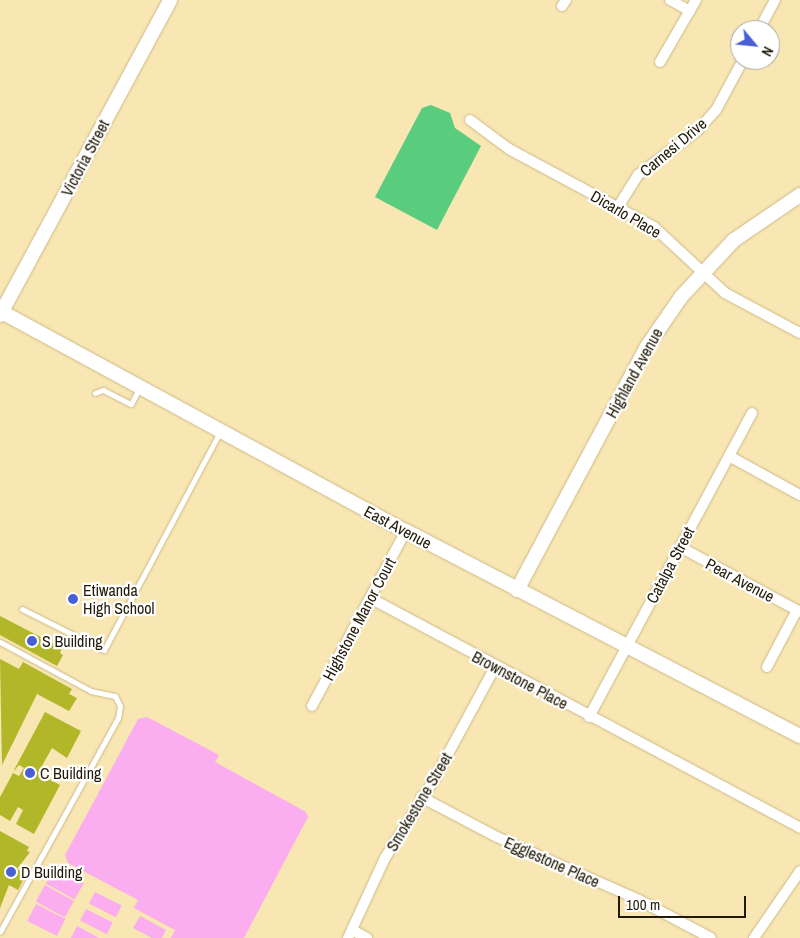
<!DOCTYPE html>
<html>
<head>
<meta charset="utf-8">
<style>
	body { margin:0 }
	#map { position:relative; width:800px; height:938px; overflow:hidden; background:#f8e6b3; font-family:"Archivo Narrow",sans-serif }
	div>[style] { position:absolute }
	.green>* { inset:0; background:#faadef; transform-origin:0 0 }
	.water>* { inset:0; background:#59cc7e }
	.building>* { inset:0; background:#b2b629 }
	.roads { filter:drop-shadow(0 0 1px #cbba89) drop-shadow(0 0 1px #cbba89) }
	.lane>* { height:5px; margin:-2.5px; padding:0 2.5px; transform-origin:2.5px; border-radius:2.5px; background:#fff }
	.street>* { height:10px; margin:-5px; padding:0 5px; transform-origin:5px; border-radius:5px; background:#fff }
	.secondary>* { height:14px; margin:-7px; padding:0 7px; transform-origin:7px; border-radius:7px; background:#fff }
	.dots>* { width:14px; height:14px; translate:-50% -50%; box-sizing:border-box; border:2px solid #fff; border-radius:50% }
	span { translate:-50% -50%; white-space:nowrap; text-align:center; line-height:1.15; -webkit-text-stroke:4.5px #fff; paint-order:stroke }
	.street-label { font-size:16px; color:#201a06 }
	.poi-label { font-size:16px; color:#201a06 }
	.left { translate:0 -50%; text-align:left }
	.north { position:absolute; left:730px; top:20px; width:50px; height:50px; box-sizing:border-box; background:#fff; border:1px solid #a6a39b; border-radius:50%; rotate:118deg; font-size:14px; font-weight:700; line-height:20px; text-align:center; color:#201a06 }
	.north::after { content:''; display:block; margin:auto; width:18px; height:22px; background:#4b5fd4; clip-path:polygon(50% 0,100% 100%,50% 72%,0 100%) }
	.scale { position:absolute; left:618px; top:896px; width:128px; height:22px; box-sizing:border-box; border:2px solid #201a06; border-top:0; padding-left:6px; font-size:15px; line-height:18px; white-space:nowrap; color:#201a06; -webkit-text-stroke:4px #fff; paint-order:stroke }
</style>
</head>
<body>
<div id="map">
	<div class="green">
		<i style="clip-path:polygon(147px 717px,219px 755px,215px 762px,306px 812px,308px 817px,244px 938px,171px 938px,175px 930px,134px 908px,138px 900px,68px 863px,65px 855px,99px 792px,138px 719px)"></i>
		<i style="left:55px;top:867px;width:33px;height:19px;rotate:29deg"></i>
		<i style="left:45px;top:885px;width:33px;height:19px;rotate:29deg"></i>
		<i style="left:95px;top:892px;width:30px;height:13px;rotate:27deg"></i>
		<i style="left:36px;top:904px;width:33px;height:19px;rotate:27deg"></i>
		<i style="left:86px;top:909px;width:30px;height:13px;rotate:27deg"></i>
		<i style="clip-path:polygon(140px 916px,166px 930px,162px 938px,152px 938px,133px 928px)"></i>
		<i style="clip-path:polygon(77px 926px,99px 938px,71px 938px)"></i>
	</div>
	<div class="water">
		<i style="clip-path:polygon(431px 105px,450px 113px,455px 128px,481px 146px,437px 230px,375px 197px,422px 108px)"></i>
	</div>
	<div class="building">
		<i style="clip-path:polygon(0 616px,62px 648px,60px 653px,63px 655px,57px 666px,0 635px)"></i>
		<i style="clip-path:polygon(0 659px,19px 669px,23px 662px,72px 689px,69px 694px,77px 698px,69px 711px,37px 694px,2px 765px)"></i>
		<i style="clip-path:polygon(45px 712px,81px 731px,67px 758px,52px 748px,38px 773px,60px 785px,34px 834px,16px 824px,23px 810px,18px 807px,10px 821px,0 815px,0 797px,13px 773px,19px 776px,24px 768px,19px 765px,13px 772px)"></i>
		<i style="clip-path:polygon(0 831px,29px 847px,27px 851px,30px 852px,17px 869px,26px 874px,18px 890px,9px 885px,0 908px)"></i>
	</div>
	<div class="roads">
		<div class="lane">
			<i style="left:95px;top:393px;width:9px;rotate:-21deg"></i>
			<i style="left:103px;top:390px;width:31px;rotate:27deg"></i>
			<i style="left:131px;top:404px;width:17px;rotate:-62deg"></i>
			<i style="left:22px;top:609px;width:92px;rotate:26.6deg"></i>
			<i style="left:104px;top:650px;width:247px;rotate:-62deg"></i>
			<i style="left:0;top:642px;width:103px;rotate:28.3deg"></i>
			<i style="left:91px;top:691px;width:25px;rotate:12deg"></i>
			<i style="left:115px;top:696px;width:11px;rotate:63deg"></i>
			<i style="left:120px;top:706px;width:12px;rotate:99deg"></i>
			<i style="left:118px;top:718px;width:244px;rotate:118.9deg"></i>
		</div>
		<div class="street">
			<i style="left:670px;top:0;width:23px;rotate:29deg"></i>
			<i style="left:562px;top:6px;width:7px;rotate:-56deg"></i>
			<i style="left:759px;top:30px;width:34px;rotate:-62deg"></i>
			<i style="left:660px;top:62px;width:72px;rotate:-59.9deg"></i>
			<i style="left:470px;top:120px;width:49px;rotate:36.6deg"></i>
			<i style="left:509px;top:149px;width:165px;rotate:28.3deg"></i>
			<i style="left:654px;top:227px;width:97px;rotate:42.9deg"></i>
			<i style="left:725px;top:293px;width:85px;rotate:28.1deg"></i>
			<i style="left:618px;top:207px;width:38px;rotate:-58deg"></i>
			<i style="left:638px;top:175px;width:75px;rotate:-36.9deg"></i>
			<i style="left:698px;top:130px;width:27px;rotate:-48deg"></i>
			<i style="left:716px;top:110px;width:57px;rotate:-61.6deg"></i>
			<i style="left:729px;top:456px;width:81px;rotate:28.8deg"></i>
			<i style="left:680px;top:547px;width:136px;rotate:28.4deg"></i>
			<i style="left:370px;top:598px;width:488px;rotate:28.1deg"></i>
			<i style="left:767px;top:667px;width:64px;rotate:-62.2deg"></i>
			<i style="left:312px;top:706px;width:199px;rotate:-61.8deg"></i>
			<i style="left:589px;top:717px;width:345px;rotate:-61.8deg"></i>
			<i style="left:421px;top:797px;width:86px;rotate:27.8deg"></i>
			<i style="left:497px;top:837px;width:155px;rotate:23.9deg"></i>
			<i style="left:639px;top:900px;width:81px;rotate:27.8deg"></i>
			<i style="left:352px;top:930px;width:17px;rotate:28deg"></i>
			<i style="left:348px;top:938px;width:88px;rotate:-65.2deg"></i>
			<i style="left:385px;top:858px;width:94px;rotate:-58deg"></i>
			<i style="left:435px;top:778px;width:126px;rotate:-61.6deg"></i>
			<i style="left:754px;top:938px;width:81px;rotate:-55.5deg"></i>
		</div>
		<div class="secondary">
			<i style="left:0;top:311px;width:462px;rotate:28.5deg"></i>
			<i style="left:406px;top:531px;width:444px;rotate:27.5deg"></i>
			<i style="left:0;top:315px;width:358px;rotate:-61.6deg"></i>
			<i style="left:517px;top:590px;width:274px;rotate:-61.9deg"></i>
			<i style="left:646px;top:348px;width:62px;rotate:-55.5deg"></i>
			<i style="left:681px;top:297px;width:78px;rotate:-47.1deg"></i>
			<i style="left:734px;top:240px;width:80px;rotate:-34.3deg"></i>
		</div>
	</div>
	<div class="dots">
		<i style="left:73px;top:599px;background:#4b5fd4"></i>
		<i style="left:32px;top:641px;background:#4b5fd4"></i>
		<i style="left:30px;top:773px;background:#4b5fd4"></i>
		<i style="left:11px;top:872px;background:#4b5fd4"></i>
	</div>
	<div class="street-label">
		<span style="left:673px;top:147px;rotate:-40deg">Carnesi Drive</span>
		<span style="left:85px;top:158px;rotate:-62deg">Victoria Street</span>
		<span style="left:626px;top:214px;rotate:30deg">Dicarlo Place</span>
		<span style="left:634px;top:373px;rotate:-61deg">Highland Avenue</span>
		<span style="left:398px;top:527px;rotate:28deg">East Avenue</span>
		<span style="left:670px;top:565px;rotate:-62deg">Catalpa Street</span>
		<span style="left:740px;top:580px;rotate:28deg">Pear Avenue</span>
		<span style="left:359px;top:619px;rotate:-62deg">Highstone Manor Court</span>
		<span style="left:520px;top:680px;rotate:28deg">Brownstone Place</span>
		<span style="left:419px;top:802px;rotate:-59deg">Smokestone Street</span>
		<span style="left:552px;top:862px;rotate:24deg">Egglestone Place</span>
	</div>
	<div class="poi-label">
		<span class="left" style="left:83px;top:599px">Etiwanda<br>High School</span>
		<span class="left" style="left:42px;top:641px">S Building</span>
		<span class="left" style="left:40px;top:773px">C Building</span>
		<span class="left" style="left:21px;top:872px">D Building</span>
	</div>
	<div class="north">N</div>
	<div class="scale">100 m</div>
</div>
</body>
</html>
